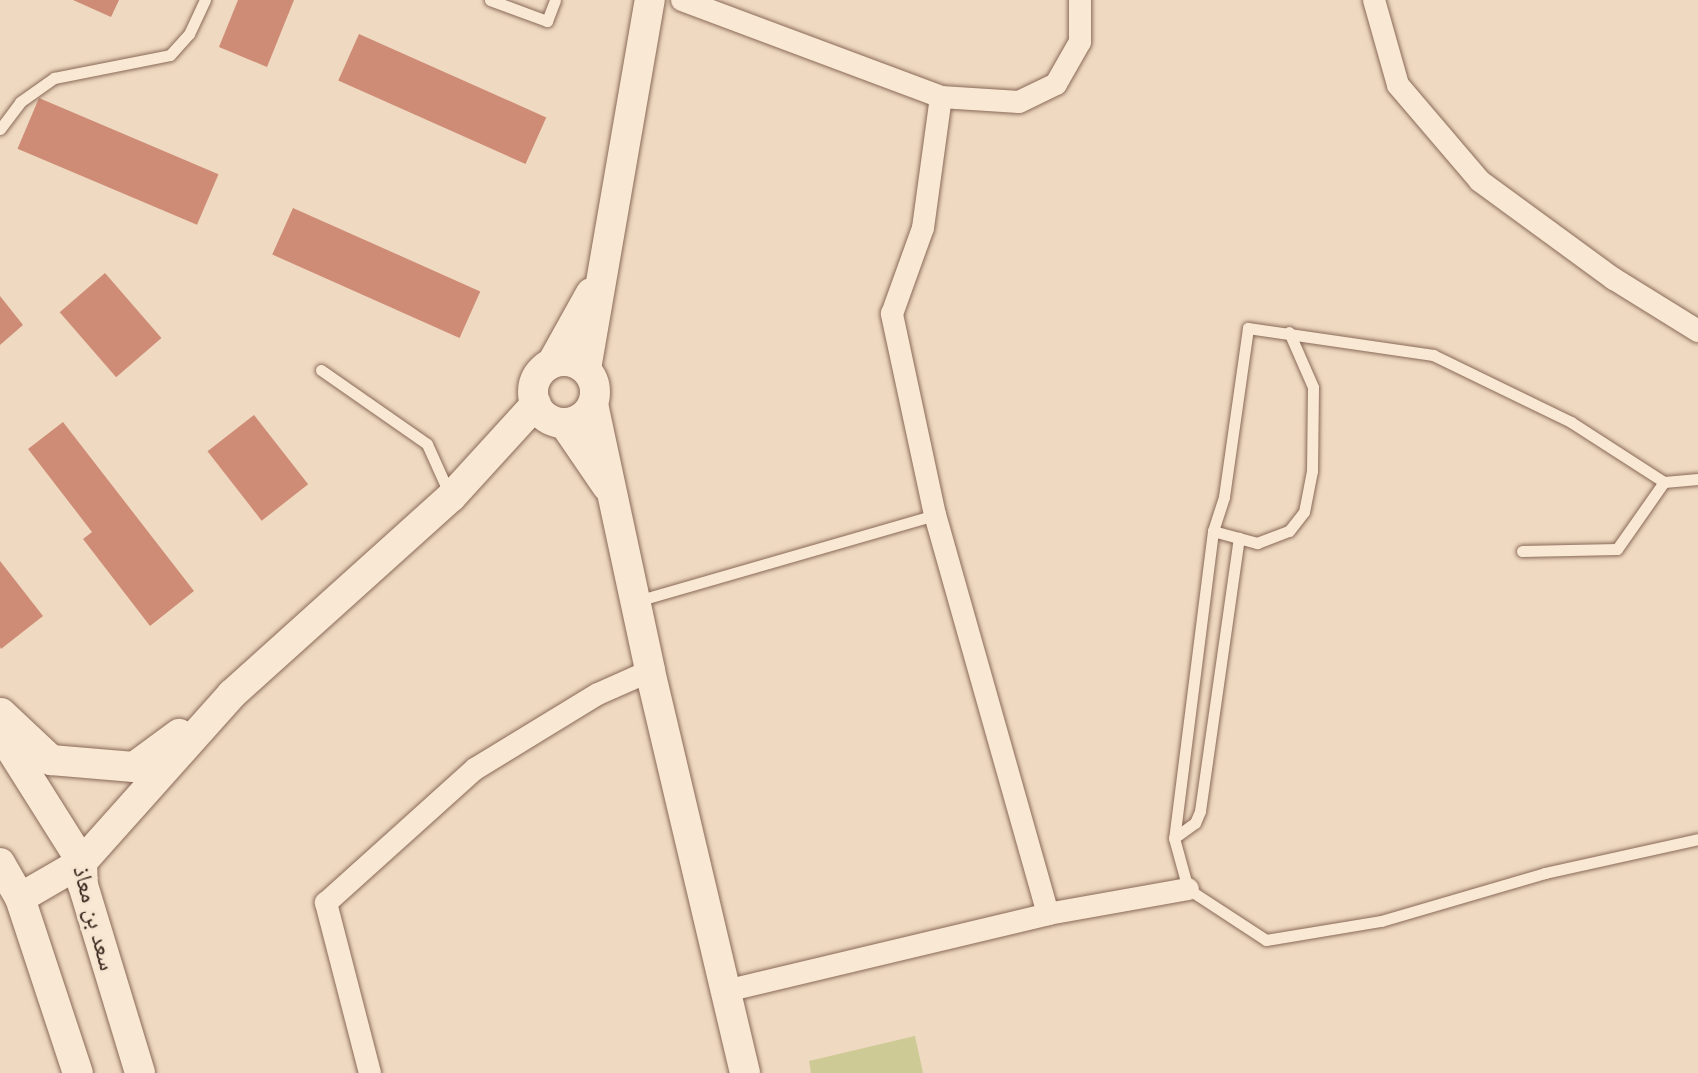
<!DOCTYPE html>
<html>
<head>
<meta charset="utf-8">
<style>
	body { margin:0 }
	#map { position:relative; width:1698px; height:1073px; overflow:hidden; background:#efd9c1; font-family:Lora,"Noto Naskh Arabic",serif }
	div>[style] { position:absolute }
	.green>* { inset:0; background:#cdca95 }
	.building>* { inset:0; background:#ce8c76; transform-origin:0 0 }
	.roads { filter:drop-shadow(0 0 2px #896a58) drop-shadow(0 0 2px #896a58) }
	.lane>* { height:11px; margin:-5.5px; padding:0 5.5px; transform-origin:5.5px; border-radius:5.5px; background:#f9e8d4 }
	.street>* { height:22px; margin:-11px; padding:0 11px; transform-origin:11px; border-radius:11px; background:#f9e8d4 }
	.secondary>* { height:30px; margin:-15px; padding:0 15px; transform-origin:15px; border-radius:15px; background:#f9e8d4 }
	.secondary>.ring { margin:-15px; padding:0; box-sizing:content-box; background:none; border:30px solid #f9e8d4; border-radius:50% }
	span { translate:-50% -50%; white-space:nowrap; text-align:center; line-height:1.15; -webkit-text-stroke:6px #f6e5d0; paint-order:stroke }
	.street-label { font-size:24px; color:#38251d }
</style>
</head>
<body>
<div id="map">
	<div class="green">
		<i style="clip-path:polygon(915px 1036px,923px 1073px,811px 1073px,809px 1061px)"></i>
	</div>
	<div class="building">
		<i style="clip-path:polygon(73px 0,119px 0,111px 17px)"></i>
		<i style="clip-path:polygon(238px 0,294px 0,267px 67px,219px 47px)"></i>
		<i style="left:359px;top:34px;width:205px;height:51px;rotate:24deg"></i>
		<i style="left:39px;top:98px;width:195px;height:55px;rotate:23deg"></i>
		<i style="left:293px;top:208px;width:205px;height:51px;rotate:24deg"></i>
		<i style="left:105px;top:273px;width:86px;height:60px;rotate:49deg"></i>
		<i style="clip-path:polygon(0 296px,23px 325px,0 345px)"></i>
		<i style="left:254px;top:415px;width:88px;height:59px;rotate:52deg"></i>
		<i style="clip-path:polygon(63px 422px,194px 591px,150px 626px,83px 539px,92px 532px,28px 449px)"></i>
		<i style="clip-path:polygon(0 561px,43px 616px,1px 649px,0 647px)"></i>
	</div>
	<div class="roads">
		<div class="lane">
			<i style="left:490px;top:0;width:61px;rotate:20.2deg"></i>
			<i style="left:547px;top:21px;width:22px;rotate:-69deg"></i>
			<i style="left:0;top:129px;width:34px;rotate:-53deg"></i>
			<i style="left:20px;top:102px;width:42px;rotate:-35.2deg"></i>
			<i style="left:54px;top:78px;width:118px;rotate:-11.2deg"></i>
			<i style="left:170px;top:55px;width:28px;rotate:-48deg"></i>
			<i style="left:189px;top:34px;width:38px;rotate:-65deg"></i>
			<i style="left:321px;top:370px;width:129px;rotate:34.9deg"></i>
			<i style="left:427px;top:444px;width:54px;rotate:65.8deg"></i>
			<i style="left:1664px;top:482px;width:34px;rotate:-5deg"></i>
			<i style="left:1213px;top:531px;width:46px;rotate:15.3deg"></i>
			<i style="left:1257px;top:543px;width:34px;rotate:-21deg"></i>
			<i style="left:1289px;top:531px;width:24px;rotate:-52deg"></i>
			<i style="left:1304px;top:512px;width:42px;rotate:-79deg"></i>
			<i style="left:1312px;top:471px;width:84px;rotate:-89.3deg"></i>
			<i style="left:1313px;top:387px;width:60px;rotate:-113.6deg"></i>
			<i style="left:1522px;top:551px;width:95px;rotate:-1.2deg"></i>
			<i style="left:1617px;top:549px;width:82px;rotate:-55deg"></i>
			<i style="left:1664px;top:482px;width:111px;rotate:-147.2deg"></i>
			<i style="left:1571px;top:422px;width:153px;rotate:-154.1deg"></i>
			<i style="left:1433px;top:355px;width:187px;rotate:-171.7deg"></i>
			<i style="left:1248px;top:328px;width:171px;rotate:98.1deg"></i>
			<i style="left:1224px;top:497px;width:36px;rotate:108deg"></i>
			<i style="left:1213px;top:531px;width:309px;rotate:97.2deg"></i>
			<i style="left:1174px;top:838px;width:53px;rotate:74.6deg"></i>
			<i style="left:1188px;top:889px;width:93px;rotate:33.2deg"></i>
			<i style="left:1266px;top:940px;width:117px;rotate:-9.4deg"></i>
			<i style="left:1381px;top:921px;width:171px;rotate:-16.3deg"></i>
			<i style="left:1545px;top:873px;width:157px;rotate:-12.5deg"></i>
			<i style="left:637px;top:601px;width:310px;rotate:-16.1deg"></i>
			<i style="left:1174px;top:838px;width:26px;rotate:-36deg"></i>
			<i style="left:1195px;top:823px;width:13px;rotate:-67deg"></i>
			<i style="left:1200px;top:811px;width:276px;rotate:-81.9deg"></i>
		</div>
		<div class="street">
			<i style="left:682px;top:0;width:277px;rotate:20.5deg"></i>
			<i style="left:1374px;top:0;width:88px;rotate:74.2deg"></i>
			<i style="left:1398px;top:85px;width:126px;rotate:49.5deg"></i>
			<i style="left:1480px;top:181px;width:166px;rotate:36.2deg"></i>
			<i style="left:1614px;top:279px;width:99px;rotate:31.8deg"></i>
			<i style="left:1048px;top:914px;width:415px;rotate:-105.8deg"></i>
			<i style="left:935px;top:515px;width:206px;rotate:-102.1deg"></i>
			<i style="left:892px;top:314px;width:91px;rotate:-70.2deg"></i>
			<i style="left:923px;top:228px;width:132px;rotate:-82.2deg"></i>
			<i style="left:941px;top:97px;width:78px;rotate:3.7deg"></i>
			<i style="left:1019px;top:102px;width:41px;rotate:-25.9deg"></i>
			<i style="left:1056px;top:84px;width:48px;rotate:-60.3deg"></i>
			<i style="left:1080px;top:42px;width:42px;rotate:-90deg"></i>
			<i style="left:726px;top:991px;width:331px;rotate:-13.4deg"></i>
			<i style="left:1048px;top:914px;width:142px;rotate:-10.1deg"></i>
			<i style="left:370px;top:1073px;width:176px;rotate:-104.5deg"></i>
			<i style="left:326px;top:903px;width:200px;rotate:-42deg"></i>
			<i style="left:475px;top:769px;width:144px;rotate:-31.4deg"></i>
			<i style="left:598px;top:694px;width:57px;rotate:-23.9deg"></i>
		</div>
		<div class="secondary">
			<i class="ring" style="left:533px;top:361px;width:32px;height:32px"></i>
			<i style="left:552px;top:363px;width:80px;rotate:-60.9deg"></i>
			<i style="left:586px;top:369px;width:375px;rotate:-80.2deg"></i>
			<i style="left:593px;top:404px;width:273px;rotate:77.9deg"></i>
			<i style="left:650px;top:671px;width:413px;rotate:76.7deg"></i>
			<i style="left:564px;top:423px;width:76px;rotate:55.7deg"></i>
			<i style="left:1px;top:713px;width:69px;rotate:43.2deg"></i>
			<i style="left:51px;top:760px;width:83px;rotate:4.8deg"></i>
			<i style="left:134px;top:767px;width:56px;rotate:-36.3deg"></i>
			<i style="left:0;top:732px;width:154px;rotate:57.8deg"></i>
			<i style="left:82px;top:862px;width:23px;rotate:88deg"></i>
			<i style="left:83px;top:885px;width:196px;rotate:73.1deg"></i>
			<i style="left:0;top:863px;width:40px;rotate:60.3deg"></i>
			<i style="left:20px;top:898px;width:184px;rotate:71.7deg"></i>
			<i style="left:20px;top:898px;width:72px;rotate:-30.1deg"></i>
			<i style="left:82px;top:862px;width:225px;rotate:-48.2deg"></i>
			<i style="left:232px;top:694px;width:295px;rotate:-42deg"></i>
			<i style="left:451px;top:497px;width:126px;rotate:-47.6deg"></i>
		</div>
	</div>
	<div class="street-label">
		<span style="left:95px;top:918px;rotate:75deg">سعد بن معاذ</span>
	</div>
</div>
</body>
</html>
